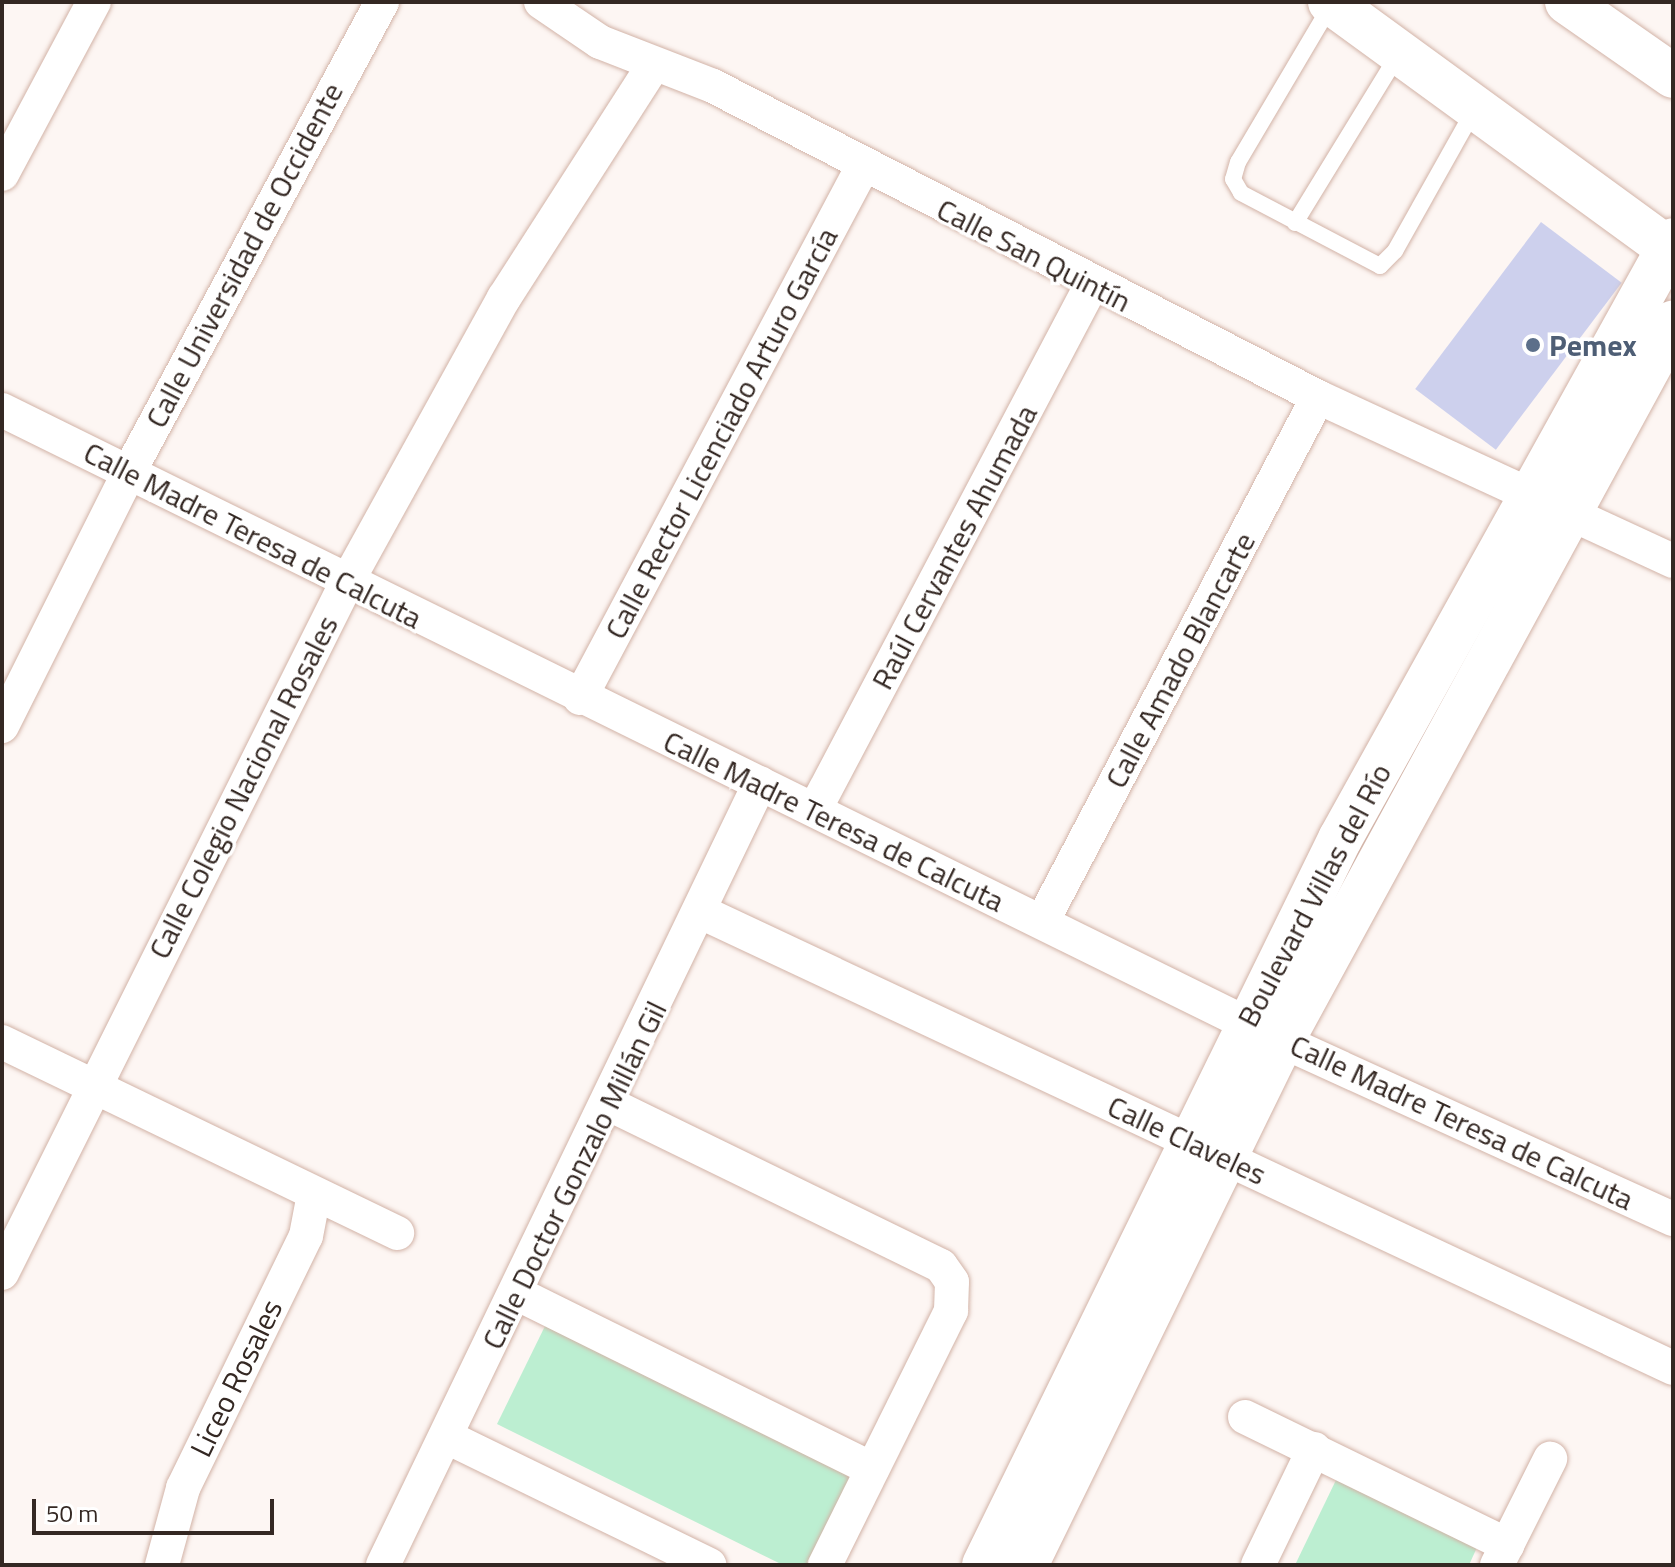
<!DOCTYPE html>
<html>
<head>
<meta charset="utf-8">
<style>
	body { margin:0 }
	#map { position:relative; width:1675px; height:1567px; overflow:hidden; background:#fdf6f3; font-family:"Titillium Web",sans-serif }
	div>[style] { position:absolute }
	.green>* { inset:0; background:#bceed1 }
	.building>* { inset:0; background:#cdd0ed; transform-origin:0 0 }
	.roads { filter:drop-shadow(0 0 2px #d2b3a7) drop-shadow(0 0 2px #d2b3a7) }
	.lane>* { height:16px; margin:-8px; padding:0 8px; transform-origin:8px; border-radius:8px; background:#fff }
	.street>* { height:34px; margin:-17px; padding:0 17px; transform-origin:17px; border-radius:17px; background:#fff }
	.secondary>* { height:44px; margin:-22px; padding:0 22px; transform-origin:22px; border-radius:22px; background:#fff }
	.dots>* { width:22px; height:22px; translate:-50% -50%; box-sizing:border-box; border:4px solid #fff; border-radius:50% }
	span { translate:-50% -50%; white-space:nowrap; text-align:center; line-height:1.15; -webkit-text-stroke:7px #fff; paint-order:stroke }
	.street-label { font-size:30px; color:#342823 }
	.service-label { font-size:30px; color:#4e5e75; font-weight:700 }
	.left { translate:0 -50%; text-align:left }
	.frame { position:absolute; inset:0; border:4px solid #342823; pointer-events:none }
	.scale { position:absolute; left:32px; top:1499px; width:242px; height:36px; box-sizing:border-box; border:4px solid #342823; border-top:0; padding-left:10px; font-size:24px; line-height:28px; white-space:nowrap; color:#342823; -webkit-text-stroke:6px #fff; paint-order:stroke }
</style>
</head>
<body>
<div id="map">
	<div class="green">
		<i style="clip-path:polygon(547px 1322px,863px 1478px,820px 1565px,783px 1565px,497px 1424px)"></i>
		<i style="clip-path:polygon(1337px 1478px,1479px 1543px,1469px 1565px,1295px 1565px)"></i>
	</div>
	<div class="building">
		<i style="left:1541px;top:222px;width:101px;height:209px;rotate:37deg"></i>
	</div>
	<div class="roads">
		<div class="lane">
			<i style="left:1331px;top:5px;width:182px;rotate:120.6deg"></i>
			<i style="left:1238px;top:162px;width:18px;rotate:106deg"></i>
			<i style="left:1233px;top:179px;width:16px;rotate:60deg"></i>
			<i style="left:1241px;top:193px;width:157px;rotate:27.7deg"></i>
			<i style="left:1380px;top:266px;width:21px;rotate:-45deg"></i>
			<i style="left:1395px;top:251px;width:162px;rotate:-60.7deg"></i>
			<i style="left:1295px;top:223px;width:197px;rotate:-58.5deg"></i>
		</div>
		<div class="street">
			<i style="left:541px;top:2px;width:71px;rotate:34.1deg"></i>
			<i style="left:600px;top:42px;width:121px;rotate:21.3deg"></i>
			<i style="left:713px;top:86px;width:680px;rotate:27.21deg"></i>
			<i style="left:1318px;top:397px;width:391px;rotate:24.8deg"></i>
			<i style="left:2px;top:174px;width:195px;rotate:-61.9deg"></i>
			<i style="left:2px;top:410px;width:1427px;rotate:26.24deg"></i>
			<i style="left:1282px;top:1041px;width:430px;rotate:24.5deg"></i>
			<i style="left:580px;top:698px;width:600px;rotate:-61.98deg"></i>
			<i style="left:2px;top:726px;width:284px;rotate:-63.4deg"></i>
			<i style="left:129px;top:472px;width:534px;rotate:-61.71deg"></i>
			<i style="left:815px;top:809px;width:594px;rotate:-62.18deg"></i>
			<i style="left:701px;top:912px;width:1074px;rotate:25.13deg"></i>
			<i style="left:1042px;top:922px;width:593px;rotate:-62.27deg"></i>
			<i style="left:2px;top:1042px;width:439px;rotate:25.8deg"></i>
			<i style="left:609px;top:1104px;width:369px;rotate:26deg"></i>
			<i style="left:941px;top:1266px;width:19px;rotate:55deg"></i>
			<i style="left:952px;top:1282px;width:29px;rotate:92deg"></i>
			<i style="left:951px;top:1311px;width:284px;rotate:116.4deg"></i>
			<i style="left:2px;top:1273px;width:772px;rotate:-63.47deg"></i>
			<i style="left:347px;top:582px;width:325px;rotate:-61.1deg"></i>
			<i style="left:504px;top:298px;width:276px;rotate:-57.3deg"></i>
			<i style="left:518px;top:1294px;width:395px;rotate:26.3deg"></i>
			<i style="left:1245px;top:1417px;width:292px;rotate:26deg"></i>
			<i style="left:447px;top:1437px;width:292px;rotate:26deg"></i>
			<i style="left:162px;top:1565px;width:80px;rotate:-74.7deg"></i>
			<i style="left:183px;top:1488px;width:280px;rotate:-64deg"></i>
			<i style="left:306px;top:1236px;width:43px;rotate:-79.2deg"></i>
			<i style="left:383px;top:1565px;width:868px;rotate:-64.26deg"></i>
			<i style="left:1258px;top:1565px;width:129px;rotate:-64.2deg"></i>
			<i style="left:1497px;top:1565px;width:119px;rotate:-63.4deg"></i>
		</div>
		<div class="secondary">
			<i style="left:1330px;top:2px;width:424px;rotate:36.1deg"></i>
			<i style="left:1567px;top:2px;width:129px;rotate:34.9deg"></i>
			<i style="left:984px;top:1565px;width:809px;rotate:-63.88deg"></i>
			<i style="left:1340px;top:839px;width:685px;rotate:-60.93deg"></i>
			<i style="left:1026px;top:1565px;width:583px;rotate:-63.96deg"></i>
			<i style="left:1282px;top:1041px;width:818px;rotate:-61.43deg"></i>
		</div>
	</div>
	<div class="dots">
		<i style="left:1533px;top:345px;background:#5c6f8a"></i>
	</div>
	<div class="street-label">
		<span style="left:244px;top:255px;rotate:-62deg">Calle Universidad de Occidente</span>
		<span style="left:1034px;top:255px;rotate:27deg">Calle San Quintín</span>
		<span style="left:721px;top:433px;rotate:-62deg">Calle Rector Licenciado Arturo García</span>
		<span style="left:253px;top:535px;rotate:27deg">Calle Madre Teresa de Calcuta</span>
		<span style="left:954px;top:547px;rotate:-62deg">Raúl Cervantes Ahumada</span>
		<span style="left:1180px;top:660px;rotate:-62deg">Calle Amado Blancarte</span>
		<span style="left:243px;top:787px;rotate:-63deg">Calle Colegio Nacional Rosales</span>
		<span style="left:834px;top:821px;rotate:26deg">Calle Madre Teresa de Calcuta</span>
		<span style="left:1314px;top:895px;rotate:-62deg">Boulevard Villas del Río</span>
		<span style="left:1462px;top:1122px;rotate:25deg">Calle Madre Teresa de Calcuta</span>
		<span style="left:1187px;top:1140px;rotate:25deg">Calle Claveles</span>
		<span style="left:574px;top:1175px;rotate:-64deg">Calle Doctor Gonzalo Millán Gil</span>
		<span style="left:236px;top:1378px;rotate:-64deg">Liceo Rosales</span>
	</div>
	<div class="service-label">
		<span class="left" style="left:1549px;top:345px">Pemex</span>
	</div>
	<div class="frame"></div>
	<div class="scale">50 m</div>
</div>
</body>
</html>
